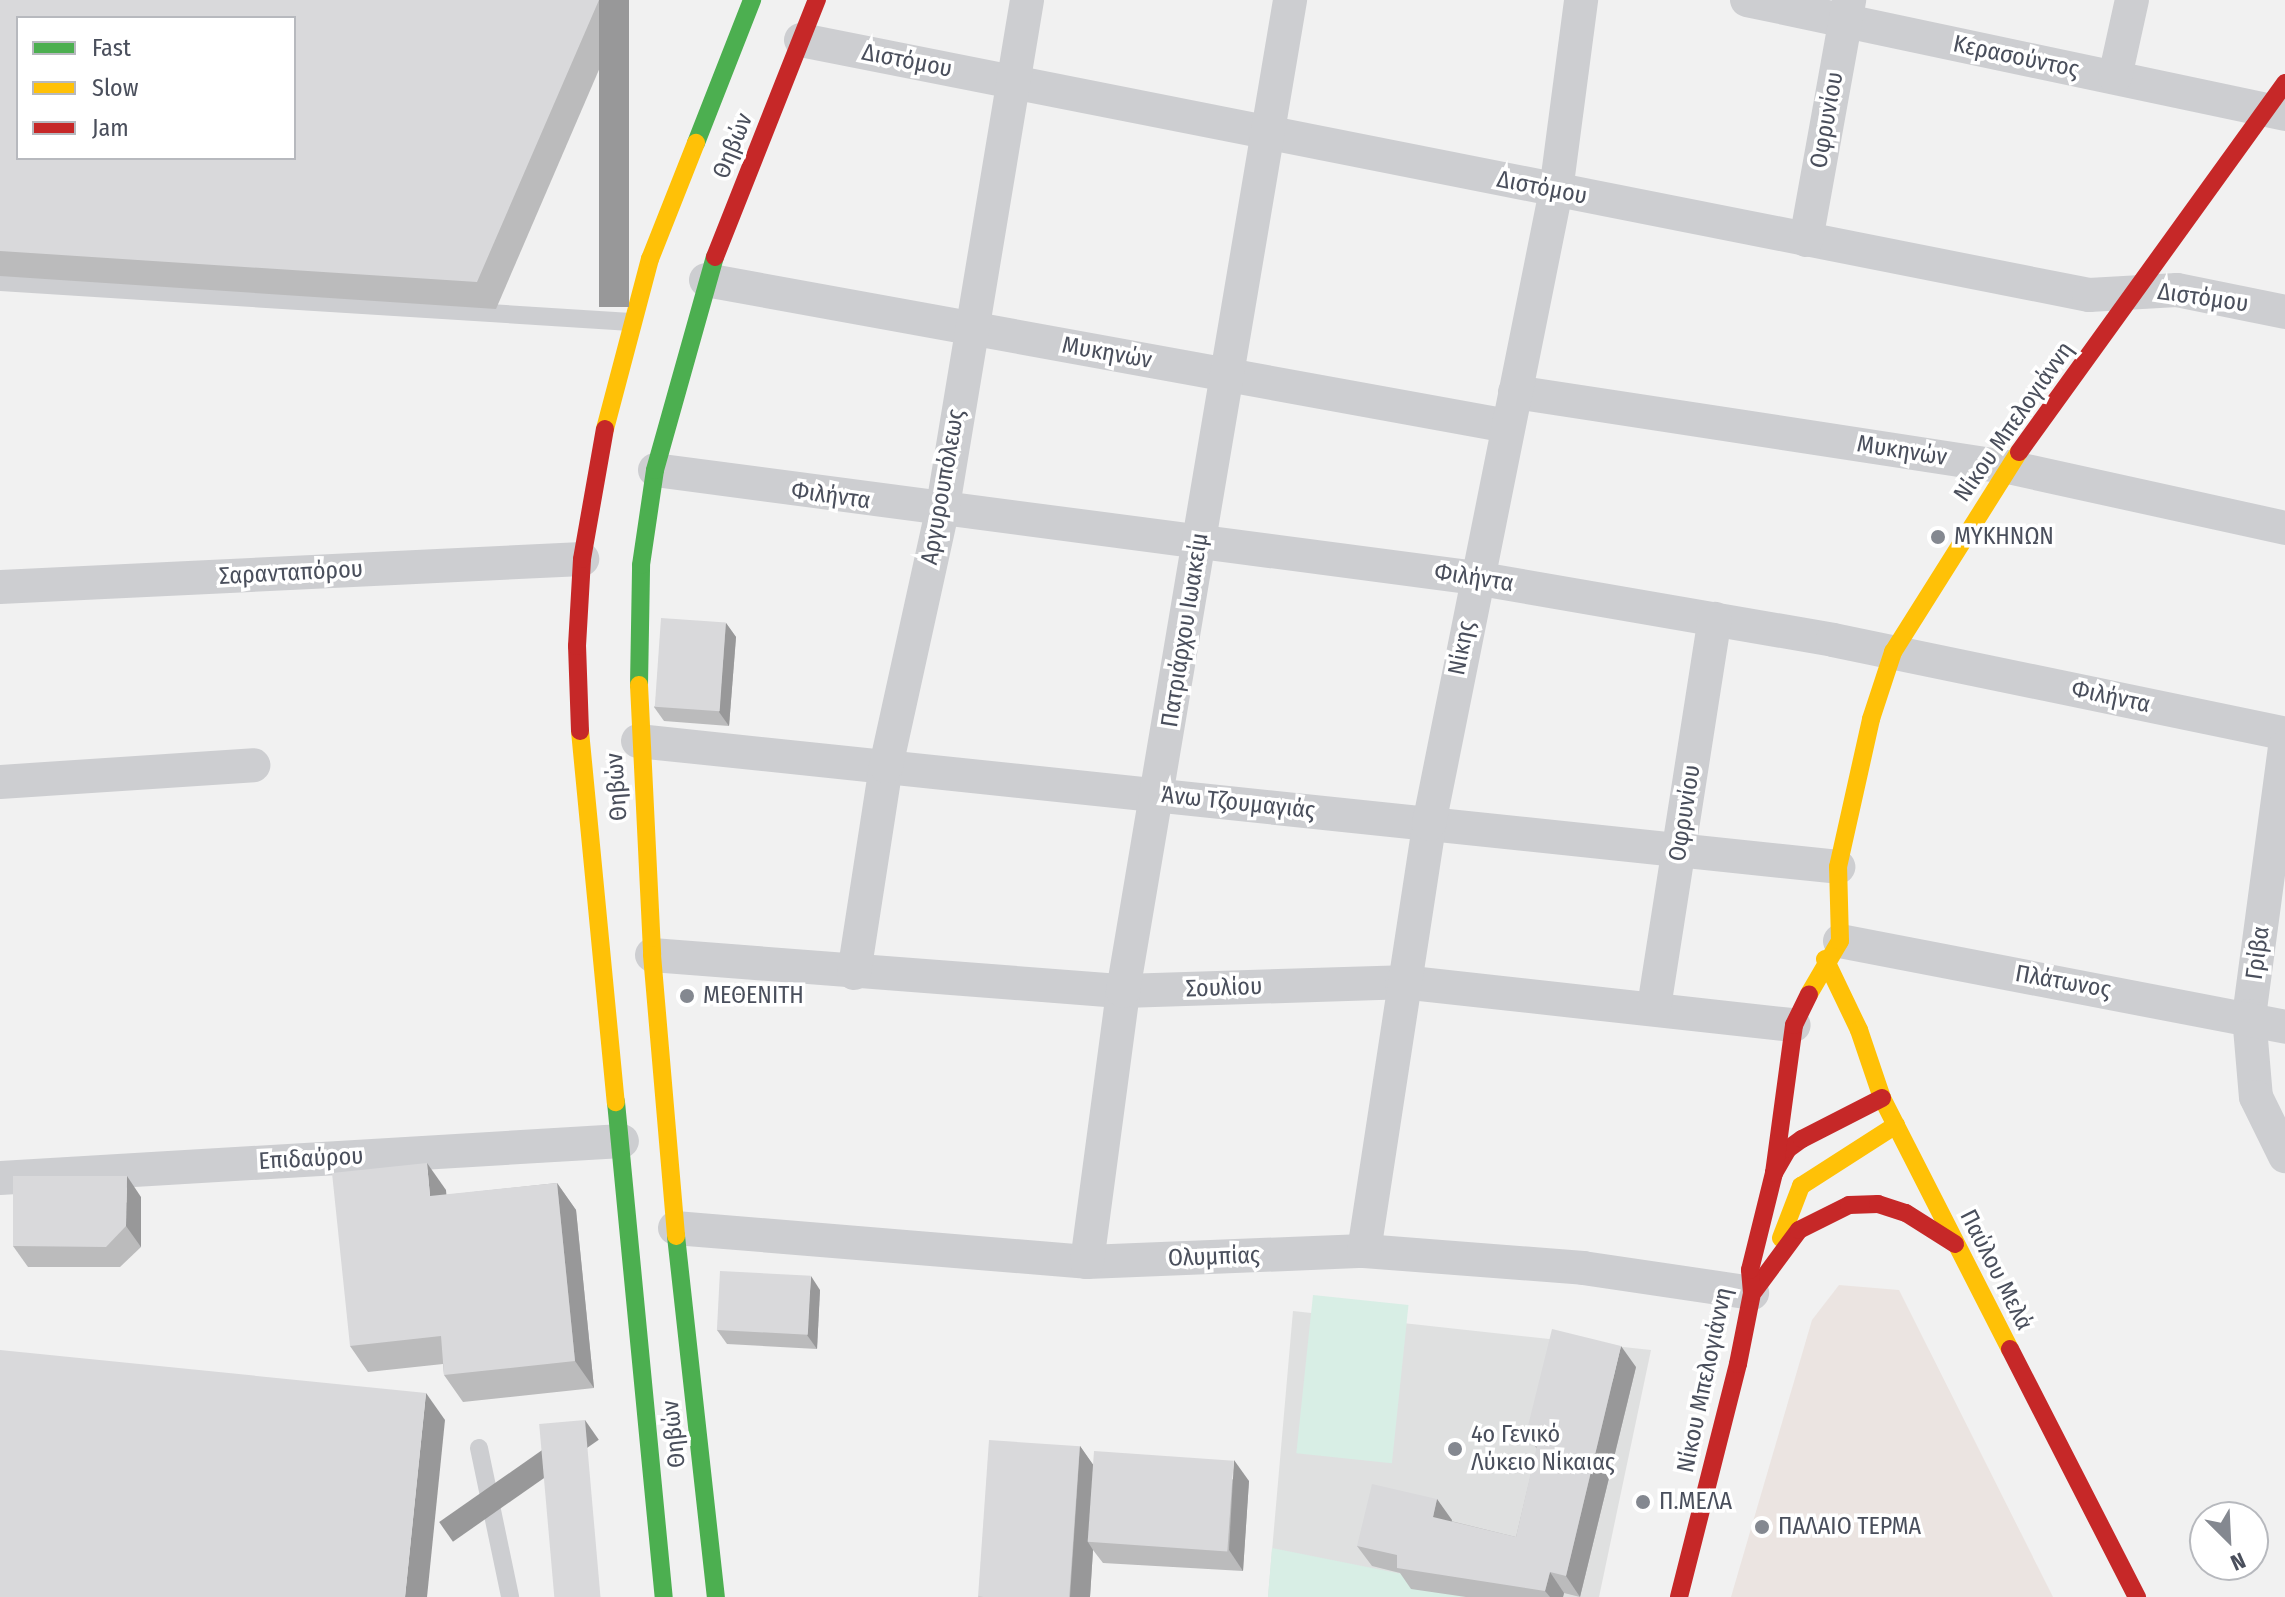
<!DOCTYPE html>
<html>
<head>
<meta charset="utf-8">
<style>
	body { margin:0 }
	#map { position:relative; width:2285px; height:1597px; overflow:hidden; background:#f1f1f1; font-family:"Fira Sans Condensed",sans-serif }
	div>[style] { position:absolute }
	.education>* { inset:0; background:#dfe0e0 }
	.medical>* { inset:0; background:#ebe4e1 }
	.green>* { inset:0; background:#d8eee5; transform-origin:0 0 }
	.lane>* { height:18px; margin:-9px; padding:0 9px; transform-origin:9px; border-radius:9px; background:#cdced1 }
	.street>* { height:34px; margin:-17px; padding:0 17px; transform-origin:17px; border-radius:17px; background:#cdced1 }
	.fast>* { height:18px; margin:-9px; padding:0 9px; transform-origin:9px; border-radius:9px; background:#4caf50 }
	.slow>* { height:18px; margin:-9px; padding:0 9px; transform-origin:9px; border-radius:9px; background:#ffc107 }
	.jam>* { height:18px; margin:-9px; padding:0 9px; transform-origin:9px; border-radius:9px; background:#c62828 }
	.wall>* { inset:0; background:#bbbbbc }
	.shaded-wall>* { inset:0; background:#989899; transform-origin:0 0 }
	.building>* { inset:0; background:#d9d9db; transform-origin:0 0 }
	.dots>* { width:22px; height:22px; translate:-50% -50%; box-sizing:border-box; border:4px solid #fff; border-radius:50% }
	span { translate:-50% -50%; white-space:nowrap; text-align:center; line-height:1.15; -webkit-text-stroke:7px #fff; paint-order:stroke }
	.street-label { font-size:24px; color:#4a4f5c }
	.poi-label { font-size:24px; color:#4a4f5c }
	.left { translate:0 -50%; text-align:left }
	.legend { position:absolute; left:16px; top:16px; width:280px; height:144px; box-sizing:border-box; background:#fff; border:2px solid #b7b9be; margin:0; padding:10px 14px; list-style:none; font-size:24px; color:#4a4f5c }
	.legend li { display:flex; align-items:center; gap:16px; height:40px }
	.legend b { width:40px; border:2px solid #b7b9be }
	.north { position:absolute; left:2189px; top:1501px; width:80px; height:80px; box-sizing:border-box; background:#fff; border:2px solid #b7b9be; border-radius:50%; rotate:156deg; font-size:22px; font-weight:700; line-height:32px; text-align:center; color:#4a4f5c }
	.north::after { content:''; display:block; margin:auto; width:28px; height:36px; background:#848890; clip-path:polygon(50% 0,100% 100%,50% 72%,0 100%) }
</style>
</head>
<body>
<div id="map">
	<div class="education">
		<i style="clip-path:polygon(1293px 1311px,1651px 1350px,1599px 1597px,1268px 1597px)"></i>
	</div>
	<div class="medical">
		<i style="clip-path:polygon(1839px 1285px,1899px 1290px,2053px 1597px,1731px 1597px,1812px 1320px)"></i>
	</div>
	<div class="green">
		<i style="left:1313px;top:1295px;width:96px;height:159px;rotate:6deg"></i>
		<i style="clip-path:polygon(1272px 1548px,1412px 1576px,1469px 1597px,1268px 1597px)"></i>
	</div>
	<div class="lane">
		<i style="left:0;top:282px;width:632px;rotate:3.63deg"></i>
		<i style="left:479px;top:1448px;width:152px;rotate:78.2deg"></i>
	</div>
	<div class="street">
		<i style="left:1747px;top:0;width:550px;rotate:11.96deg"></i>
		<i style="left:801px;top:40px;width:1313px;rotate:11.2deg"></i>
		<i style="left:2089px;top:295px;width:88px;rotate:-3.3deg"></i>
		<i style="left:2177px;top:290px;width:110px;rotate:11.5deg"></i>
		<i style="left:2115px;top:77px;width:79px;rotate:-77.6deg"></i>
		<i style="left:1806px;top:240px;width:244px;rotate:-79.8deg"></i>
		<i style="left:706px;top:280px;width:815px;rotate:10.32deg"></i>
		<i style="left:1515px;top:392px;width:499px;rotate:8.7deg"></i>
		<i style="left:2008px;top:467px;width:284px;rotate:12.4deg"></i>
		<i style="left:655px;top:470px;width:827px;rotate:7.5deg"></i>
		<i style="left:1475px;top:578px;width:363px;rotate:9.8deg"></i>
		<i style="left:1833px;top:640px;width:462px;rotate:11.7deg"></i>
		<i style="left:0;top:587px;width:583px;rotate:-2.75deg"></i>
		<i style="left:638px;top:741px;width:1207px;rotate:5.99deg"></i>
		<i style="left:2285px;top:747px;width:271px;rotate:97.6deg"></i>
		<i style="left:2249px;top:1016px;width:81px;rotate:85.1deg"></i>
		<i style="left:2256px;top:1097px;width:66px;rotate:63.8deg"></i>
		<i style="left:0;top:782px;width:254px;rotate:-3.8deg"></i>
		<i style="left:1840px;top:941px;width:453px;rotate:10.9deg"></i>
		<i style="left:652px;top:955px;width:472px;rotate:4.4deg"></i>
		<i style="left:1123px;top:991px;width:279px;rotate:-1.8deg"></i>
		<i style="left:1402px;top:982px;width:394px;rotate:6.3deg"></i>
		<i style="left:854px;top:973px;width:209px;rotate:-81.2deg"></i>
		<i style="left:886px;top:766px;width:260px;rotate:-77.6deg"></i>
		<i style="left:942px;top:512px;width:519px;rotate:-80.57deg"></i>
		<i style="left:1654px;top:1007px;width:393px;rotate:-81.1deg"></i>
		<i style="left:0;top:1178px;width:623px;rotate:-3.4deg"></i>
		<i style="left:675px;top:1228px;width:413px;rotate:4.7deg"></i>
		<i style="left:1087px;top:1262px;width:277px;rotate:-2.3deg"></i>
		<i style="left:1364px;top:1251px;width:220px;rotate:4.4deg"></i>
		<i style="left:1583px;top:1268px;width:171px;rotate:8.4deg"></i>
		<i style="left:1364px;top:1251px;width:432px;rotate:-81.3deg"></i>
		<i style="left:1429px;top:824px;width:646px;rotate:-78.66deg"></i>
		<i style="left:1556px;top:191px;width:193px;rotate:-82.5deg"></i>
		<i style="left:1087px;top:1262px;width:273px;rotate:-82.4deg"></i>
		<i style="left:1123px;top:991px;width:1005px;rotate:-80.43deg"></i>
	</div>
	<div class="fast">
		<i style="left:696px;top:143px;width:154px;rotate:-68.6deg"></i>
		<i style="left:639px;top:685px;width:120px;rotate:-89deg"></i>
		<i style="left:641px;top:565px;width:96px;rotate:-81.6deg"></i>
		<i style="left:655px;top:470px;width:221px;rotate:-74.3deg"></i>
		<i style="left:616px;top:1102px;width:497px;rotate:84.5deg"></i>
		<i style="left:676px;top:1236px;width:363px;rotate:83.7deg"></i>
	</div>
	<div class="slow">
		<i style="left:605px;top:429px;width:176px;rotate:-75.2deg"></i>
		<i style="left:650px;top:259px;width:125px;rotate:-68.4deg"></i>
		<i style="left:639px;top:685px;width:270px;rotate:87.2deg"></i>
		<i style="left:652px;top:955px;width:282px;rotate:85.1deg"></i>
		<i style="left:580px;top:731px;width:373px;rotate:84.5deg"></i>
		<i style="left:1825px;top:959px;width:79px;rotate:64.4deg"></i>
		<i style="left:1859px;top:1030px;width:72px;rotate:71.3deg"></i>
		<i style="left:1882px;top:1098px;width:282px;rotate:63deg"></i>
		<i style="left:1809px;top:994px;width:61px;rotate:-59.7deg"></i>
		<i style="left:1840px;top:941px;width:74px;rotate:-91.5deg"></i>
		<i style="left:1838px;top:867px;width:152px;rotate:-77.4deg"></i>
		<i style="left:1871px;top:719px;width:71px;rotate:-71.8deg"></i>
		<i style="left:1893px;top:652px;width:236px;rotate:-57.8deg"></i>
		<i style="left:1781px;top:1238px;width:56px;rotate:-69deg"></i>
		<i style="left:1801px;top:1186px;width:113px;rotate:-32.7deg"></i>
	</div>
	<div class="jam">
		<i style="left:715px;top:257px;width:277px;rotate:-68.4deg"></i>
		<i style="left:2019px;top:452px;width:455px;rotate:-54.2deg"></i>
		<i style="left:580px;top:731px;width:85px;rotate:-92deg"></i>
		<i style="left:577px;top:646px;width:87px;rotate:-86.7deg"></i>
		<i style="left:582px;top:559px;width:132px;rotate:-80deg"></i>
		<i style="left:1774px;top:1173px;width:28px;rotate:-60deg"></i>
		<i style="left:1788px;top:1149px;width:17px;rotate:-36deg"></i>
		<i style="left:1802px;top:1139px;width:90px;rotate:-27.1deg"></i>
		<i style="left:1754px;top:1291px;width:76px;rotate:-53.6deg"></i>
		<i style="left:1799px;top:1230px;width:56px;rotate:-26.6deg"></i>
		<i style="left:1849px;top:1205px;width:29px;rotate:-2deg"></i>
		<i style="left:1878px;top:1204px;width:29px;rotate:18deg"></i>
		<i style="left:1906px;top:1213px;width:58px;rotate:32.3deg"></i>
		<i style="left:2010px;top:1349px;width:279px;rotate:62.9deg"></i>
		<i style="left:1679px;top:1597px;width:240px;rotate:-75.8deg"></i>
		<i style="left:1738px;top:1364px;width:72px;rotate:-78.8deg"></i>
		<i style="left:1752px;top:1293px;width:23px;rotate:-95deg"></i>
		<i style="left:1750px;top:1270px;width:100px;rotate:-76.1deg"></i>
		<i style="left:1774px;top:1173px;width:149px;rotate:-82.3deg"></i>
		<i style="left:1794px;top:1025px;width:34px;rotate:-64deg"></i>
	</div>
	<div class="wall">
		<i style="clip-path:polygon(0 0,629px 0,496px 309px,0 276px)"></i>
		<i style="clip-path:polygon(726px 623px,736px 637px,729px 726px,664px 721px,654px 707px)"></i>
		<i style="clip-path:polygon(557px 1183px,576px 1210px,594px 1388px,463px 1402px,444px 1375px,443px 1364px,368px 1372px,350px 1346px,446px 1190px,446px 1195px)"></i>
		<i style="clip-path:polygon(141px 1197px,141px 1247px,120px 1267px,28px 1267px,13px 1246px)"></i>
		<i style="clip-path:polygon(820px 1290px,817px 1349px,727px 1344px,717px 1330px)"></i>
		<i style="clip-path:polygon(1636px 1367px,1580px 1597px,1564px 1593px,1563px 1597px,1466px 1597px,1411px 1589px,1400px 1573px,1372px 1566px,1357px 1546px,1437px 1499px,1451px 1521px,1516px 1537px,1537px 1449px,1526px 1434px)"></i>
		<i style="clip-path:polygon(1080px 1446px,1093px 1465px,1249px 1481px,1243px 1571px,1103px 1563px,1093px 1550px,1090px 1597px,978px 1597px)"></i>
	</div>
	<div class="shaded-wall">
		<i style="left:599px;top:0;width:30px;height:307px"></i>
		<i style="clip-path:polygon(726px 623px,736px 637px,729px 726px,719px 712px)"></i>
		<i style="clip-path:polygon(427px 1163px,446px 1190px,449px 1223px,430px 1196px)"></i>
		<i style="clip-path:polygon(127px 1176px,141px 1197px,141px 1247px,126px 1226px)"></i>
		<i style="clip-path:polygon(557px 1183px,576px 1210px,594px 1388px,575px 1361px)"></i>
		<i style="clip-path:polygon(811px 1276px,820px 1290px,817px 1349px,807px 1335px)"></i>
		<i style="clip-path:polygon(1621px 1346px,1636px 1367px,1580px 1597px,1566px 1576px)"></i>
		<i style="clip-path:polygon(426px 1393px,445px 1420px,427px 1597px,405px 1597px)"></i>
		<i style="left:585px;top:1420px;width:24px;height:178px;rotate:55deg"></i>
		<i style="clip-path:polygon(1080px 1446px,1099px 1473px,1088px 1542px,1093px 1550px,1090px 1597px,1070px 1597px)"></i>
		<i style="clip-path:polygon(1234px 1460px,1249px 1481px,1243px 1571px,1229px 1550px)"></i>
		<i style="clip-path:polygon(1437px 1499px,1452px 1520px,1447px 1538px,1433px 1517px)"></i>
		<i style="clip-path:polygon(1550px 1572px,1564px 1593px,1563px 1597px,1550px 1597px,1545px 1591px)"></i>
	</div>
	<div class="building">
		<i style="clip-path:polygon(evenodd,0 0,599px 0,477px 282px,0 251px,0 0,18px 18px,294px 18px,294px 158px,18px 158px,18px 18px)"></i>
		<i style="left:661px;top:618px;width:65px;height:89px;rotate:4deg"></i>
		<i style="clip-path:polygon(427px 1163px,430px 1196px,557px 1183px,575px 1361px,444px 1375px,441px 1336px,350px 1346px,332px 1173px)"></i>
		<i style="clip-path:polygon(13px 1176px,127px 1176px,126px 1226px,106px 1247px,13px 1246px)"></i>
		<i style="left:720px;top:1271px;width:91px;height:59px;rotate:3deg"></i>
		<i style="clip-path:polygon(1552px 1329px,1621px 1346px,1566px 1576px,1550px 1572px,1545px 1591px,1397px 1568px,1397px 1555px,1357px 1546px,1372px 1484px,1437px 1499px,1433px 1517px,1516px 1537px,1539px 1437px,1526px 1434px)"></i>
		<i style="clip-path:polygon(0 1350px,426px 1393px,405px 1597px,0 1597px)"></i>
		<i style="left:585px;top:1420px;width:178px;height:46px;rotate:85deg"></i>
		<i style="left:989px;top:1440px;width:91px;height:157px;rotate:4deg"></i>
		<i style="left:1094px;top:1451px;width:140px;height:91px;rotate:4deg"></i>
	</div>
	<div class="dots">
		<i style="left:1938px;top:537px;background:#848890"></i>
		<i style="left:687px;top:996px;background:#848890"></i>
		<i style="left:1455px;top:1449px;background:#848890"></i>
		<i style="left:1643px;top:1502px;background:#848890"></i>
		<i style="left:1762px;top:1527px;background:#848890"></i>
	</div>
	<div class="street-label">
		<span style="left:2016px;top:57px;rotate:12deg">Κερασούντος</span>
		<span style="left:907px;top:61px;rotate:11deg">Διστόμου</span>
		<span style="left:1827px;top:120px;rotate:-80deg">Οφρυνίου</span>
		<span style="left:733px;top:146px;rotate:-68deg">Θηβών</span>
		<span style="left:1542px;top:188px;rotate:11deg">Διστόμου</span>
		<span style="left:2203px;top:298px;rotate:8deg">Διστόμου</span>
		<span style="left:1107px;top:353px;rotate:10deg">Μυκηνών</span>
		<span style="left:2014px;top:422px;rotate:-55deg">Νίκου Μπελογιάννη</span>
		<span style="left:1902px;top:451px;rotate:9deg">Μυκηνών</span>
		<span style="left:943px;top:487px;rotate:-80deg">Αργυρουπόλεως</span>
		<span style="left:831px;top:496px;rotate:8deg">Φιλήντα</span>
		<span style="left:291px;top:573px;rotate:-3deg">Σαρανταπόρου</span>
		<span style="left:1474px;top:578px;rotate:9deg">Φιλήντα</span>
		<span style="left:1185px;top:630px;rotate:-81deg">Πατριάρχου Ιωακείμ</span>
		<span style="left:1462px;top:648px;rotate:-79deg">Νίκης</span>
		<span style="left:2111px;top:697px;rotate:12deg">Φιλήντα</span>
		<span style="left:617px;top:787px;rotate:-94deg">Θηβών</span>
		<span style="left:1238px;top:803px;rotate:6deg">Άνω Τζουμαγιάς</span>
		<span style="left:1685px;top:813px;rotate:-81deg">Οφρυνίου</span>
		<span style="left:2258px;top:953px;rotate:-82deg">Γρίβα</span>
		<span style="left:2063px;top:982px;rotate:10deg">Πλάτωνος</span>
		<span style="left:1224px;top:988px;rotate:-2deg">Σουλίου</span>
		<span style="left:311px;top:1159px;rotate:-3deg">Επιδαύρου</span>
		<span style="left:1214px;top:1257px;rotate:-2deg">Ολυμπίας</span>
		<span style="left:1996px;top:1270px;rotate:63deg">Παύλου Μελά</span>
		<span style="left:1705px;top:1380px;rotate:-78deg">Νίκου Μπελογιάννη</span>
		<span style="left:674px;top:1434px;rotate:-96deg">Θηβών</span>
	</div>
	<div class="poi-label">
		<span class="left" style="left:1954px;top:537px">ΜΥΚΗΝΩΝ</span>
		<span class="left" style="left:703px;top:996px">ΜΕΘΕΝΙΤΗ</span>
		<span class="left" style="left:1471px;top:1449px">4ο Γενικό<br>Λύκειο Νίκαιας</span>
		<span class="left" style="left:1659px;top:1502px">Π.ΜΕΛΑ</span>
		<span class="left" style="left:1778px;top:1527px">ΠΑΛΑΙΟ ΤΕΡΜΑ</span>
	</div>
	<ul class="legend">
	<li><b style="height:10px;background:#4caf50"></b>Fast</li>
	<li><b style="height:10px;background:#ffc107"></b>Slow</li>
	<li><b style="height:10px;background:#c62828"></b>Jam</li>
	</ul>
	<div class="north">N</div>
</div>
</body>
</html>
